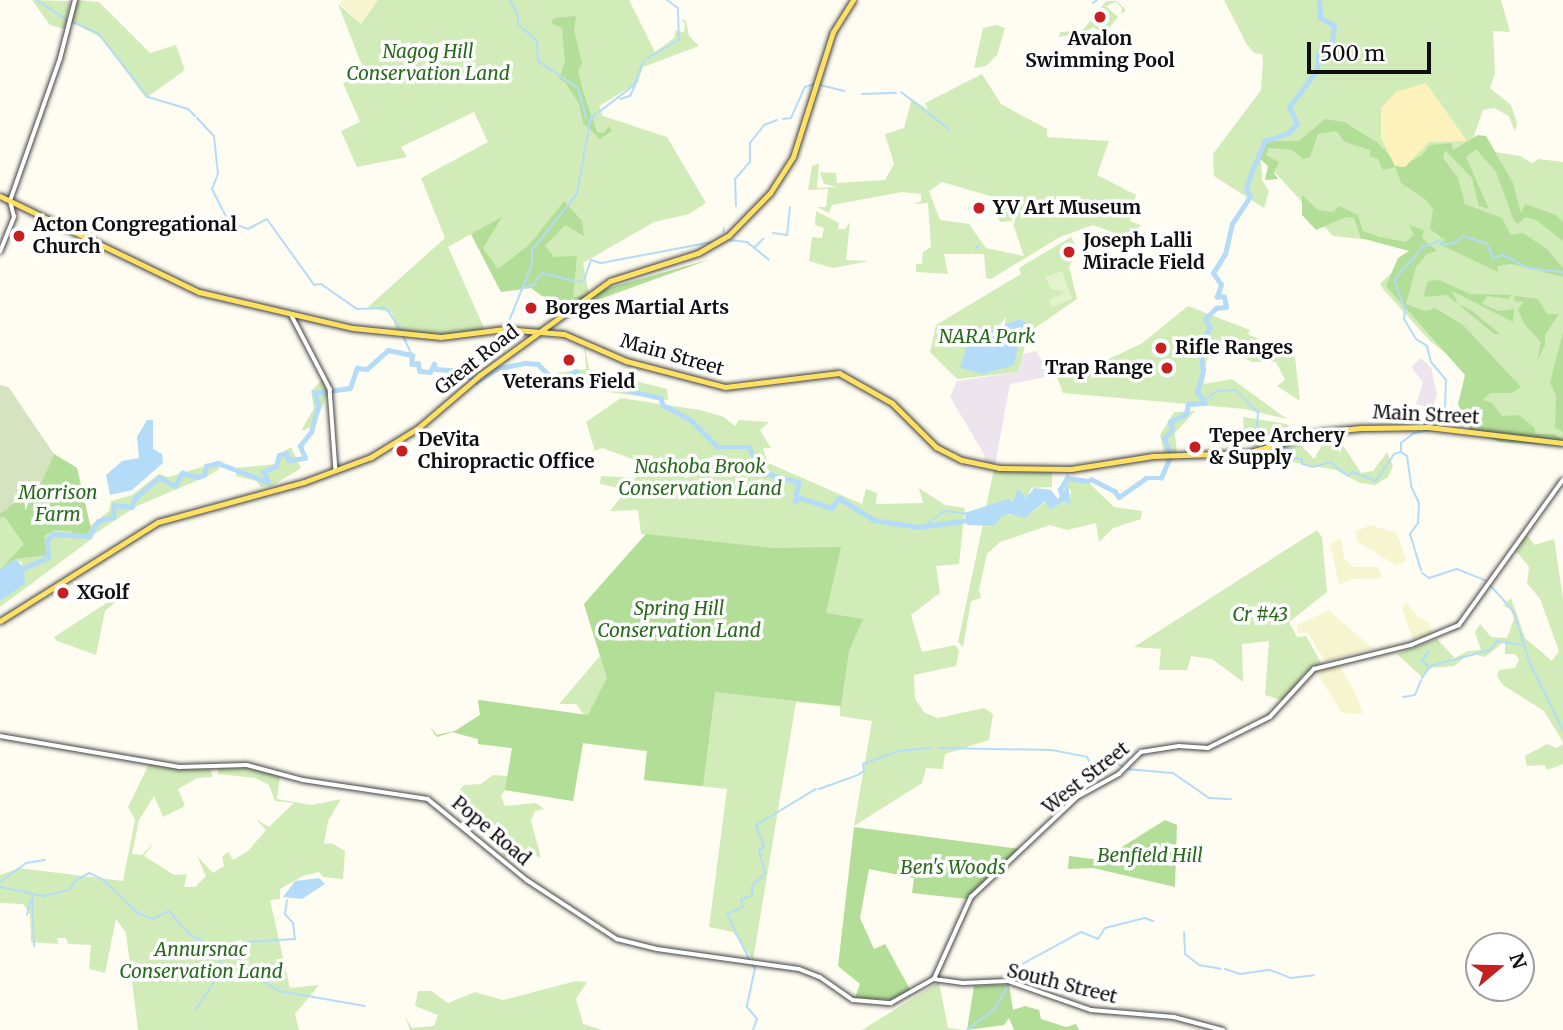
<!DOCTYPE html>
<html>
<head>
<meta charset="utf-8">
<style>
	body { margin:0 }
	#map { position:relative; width:1563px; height:1030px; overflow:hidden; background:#fffdf2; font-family:Merriweather,serif }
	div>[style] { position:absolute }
	.industrial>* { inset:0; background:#eee4ee }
	.farmland>* { inset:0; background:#f7f5d0 }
	.green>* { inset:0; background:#d1ecb9 }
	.forest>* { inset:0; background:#b3de97 }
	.sand>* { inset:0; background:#fdf2bc }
	.cemetery>* { inset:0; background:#d6e3c1 }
	.pitch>* { inset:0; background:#e3f3cb }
	.water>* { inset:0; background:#b4dcf9 }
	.stream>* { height:2px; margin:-1px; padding:0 1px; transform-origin:1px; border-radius:1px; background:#b4dcf9 }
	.river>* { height:4.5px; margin:-2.25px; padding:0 2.25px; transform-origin:2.25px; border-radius:2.25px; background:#b4dcf9 }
	.roads { filter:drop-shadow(0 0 2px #424242) drop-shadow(0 0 2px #424242) }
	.minor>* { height:3.5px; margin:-1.75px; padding:0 1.75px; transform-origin:1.75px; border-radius:1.75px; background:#fff }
	.major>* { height:5px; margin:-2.5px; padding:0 2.5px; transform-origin:2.5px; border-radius:2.5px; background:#fee063 }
	.dots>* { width:19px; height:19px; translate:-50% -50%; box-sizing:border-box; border:4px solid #fff; border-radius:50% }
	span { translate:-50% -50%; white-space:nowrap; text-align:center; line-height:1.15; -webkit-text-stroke:7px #fff; paint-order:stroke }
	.poi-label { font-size:19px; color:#0f0f0f; font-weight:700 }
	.left { translate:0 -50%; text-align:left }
	.right { translate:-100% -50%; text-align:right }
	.park-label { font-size:19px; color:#286b1c; font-style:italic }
	.street-label { font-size:19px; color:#0f0f0f }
	.north { position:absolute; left:1465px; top:932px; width:70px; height:70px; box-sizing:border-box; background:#fff; border:2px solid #9f9f9f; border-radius:50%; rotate:71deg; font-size:19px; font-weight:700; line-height:28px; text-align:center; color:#0f0f0f }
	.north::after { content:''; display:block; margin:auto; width:24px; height:32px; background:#c72020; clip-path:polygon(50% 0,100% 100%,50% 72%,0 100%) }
	.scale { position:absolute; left:1307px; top:42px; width:124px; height:32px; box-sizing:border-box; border:4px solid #0f0f0f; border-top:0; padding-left:9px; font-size:21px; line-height:24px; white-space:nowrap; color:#0f0f0f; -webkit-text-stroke:5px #fff; paint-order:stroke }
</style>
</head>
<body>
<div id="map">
	<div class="industrial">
		<i style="clip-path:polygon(1036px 351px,1052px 376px,1010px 384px,995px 465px,984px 463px,985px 456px,950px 397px,957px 381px,1018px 372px,1023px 354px)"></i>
		<i style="clip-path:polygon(1421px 358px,1431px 367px,1437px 395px,1432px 408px,1416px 404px,1423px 382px,1411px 367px)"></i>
	</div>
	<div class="farmland">
		<i style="clip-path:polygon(342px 0,378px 0,381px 2px,361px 24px,339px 3px)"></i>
		<i style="clip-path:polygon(1370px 525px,1397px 533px,1406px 560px,1397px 566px,1358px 542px,1355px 532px)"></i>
		<i style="clip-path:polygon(1341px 538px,1344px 558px,1353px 567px,1379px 567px,1382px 578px,1352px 579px,1339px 585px,1330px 544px)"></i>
		<i style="clip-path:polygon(1406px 602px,1418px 617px,1428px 622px,1433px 633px,1413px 640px,1402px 609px)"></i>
		<i style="clip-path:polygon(1330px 610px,1336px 617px,1373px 648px,1325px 661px,1308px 633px,1298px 633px,1296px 625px)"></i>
		<i style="clip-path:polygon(1338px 664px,1357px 696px,1363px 714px,1342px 713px,1316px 672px)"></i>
	</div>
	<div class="green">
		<i style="clip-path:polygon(32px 0,70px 1px,65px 29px,50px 25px)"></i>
		<i style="clip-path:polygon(77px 0,99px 2px,150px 53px,176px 45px,185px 70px,146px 98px,100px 37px,71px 22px)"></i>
		<i style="clip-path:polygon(378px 0,629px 0,655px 52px,674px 38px,676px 30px,684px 33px,685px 23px,680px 19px,686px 21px,689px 36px,699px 46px,643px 67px,638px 82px,599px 106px,603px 116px,667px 137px,706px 203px,689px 214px,654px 222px,583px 263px,589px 294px,564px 312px,531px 288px,501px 292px,471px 234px,448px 247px,485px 330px,454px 335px,396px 332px,392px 313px,368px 307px,445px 238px,421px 178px,488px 142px,474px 112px,401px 147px,407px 157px,357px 167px,341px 131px,360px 122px,343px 83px,365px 73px,338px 4px,361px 24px)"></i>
		<i style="clip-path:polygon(1224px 0,1501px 0,1510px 32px,1493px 31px,1495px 73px,1490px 88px,1511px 105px,1517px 123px,1515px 132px,1509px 116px,1494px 108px,1483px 110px,1473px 139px,1483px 150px,1520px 156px,1532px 163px,1539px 159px,1563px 162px,1563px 441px,1515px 435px,1476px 392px,1512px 393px,1475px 376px,1430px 341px,1383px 289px,1380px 284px,1420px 245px,1333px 236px,1261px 157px,1262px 180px,1269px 191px,1264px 208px,1214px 176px,1213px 154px,1261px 90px,1263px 61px,1262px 54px,1254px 53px,1246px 43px)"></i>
		<i style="clip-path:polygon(1106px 1px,1117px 1px,1126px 10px,1121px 15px,1122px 8px,1116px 2px,1106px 6px,1118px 17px,1104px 34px,1093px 27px,1085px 33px,1059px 37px,1060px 32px,1083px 30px)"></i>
		<i style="clip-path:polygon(996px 25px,1005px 28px,997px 55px,986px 66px,974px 68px,983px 28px)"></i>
		<i style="clip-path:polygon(evenodd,982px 74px,1001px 104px,1047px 129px,1047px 137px,1109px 141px,1097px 175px,1136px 195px,1130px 221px,1141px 225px,1130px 239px,1093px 225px,1060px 237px,991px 279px,986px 278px,984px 254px,944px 254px,948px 274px,916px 272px,916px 264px,922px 264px,923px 252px,931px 247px,928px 203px,913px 204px,921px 201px,921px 194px,902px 192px,832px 205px,829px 213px,817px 207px,826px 207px,828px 189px,808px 190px,812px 166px,819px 163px,817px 188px,837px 187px,824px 184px,820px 172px,836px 173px,837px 183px,885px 180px,894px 164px,885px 134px,904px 128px,912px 99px,928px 110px,925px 103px,982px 74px,942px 182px,990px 196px,1000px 222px,1012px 221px,1024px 256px,986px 248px,969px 224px,940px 220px,929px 191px,942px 182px)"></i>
		<i style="clip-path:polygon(816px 211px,839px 223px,838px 229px,845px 229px,850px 222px,846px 260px,869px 261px,833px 268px,809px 261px,812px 237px,822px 238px,824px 228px,815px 225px)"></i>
		<i style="clip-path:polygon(1071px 237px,1079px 251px,1069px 266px,1077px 299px,1029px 332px,1018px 372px,958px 379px,953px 375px,930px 352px,936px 325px,1021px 274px,1019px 268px)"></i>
		<i style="clip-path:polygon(1188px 306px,1250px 330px,1248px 334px,1295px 357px,1300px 401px,1277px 386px,1285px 380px,1276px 362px,1252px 362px,1235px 354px,1208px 357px,1206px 363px,1204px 384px,1232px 379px,1287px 419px,1245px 409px,1063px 393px,1056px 375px,1098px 364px,1141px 344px)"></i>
		<i style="clip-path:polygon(584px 342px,589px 369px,667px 389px,668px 400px,556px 385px,557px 373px,586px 369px)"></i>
		<i style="clip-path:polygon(323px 379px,327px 395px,318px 417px,314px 426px,301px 431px,314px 408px,311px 391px)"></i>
		<i style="clip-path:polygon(621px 398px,700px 410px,724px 417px,735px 426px,739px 420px,769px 422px,760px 430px,771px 448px,763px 448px,768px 463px,862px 504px,866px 489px,877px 493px,876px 504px,923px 503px,919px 488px,945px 505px,965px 508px,959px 564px,936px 566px,940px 593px,911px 615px,922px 652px,955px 645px,959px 651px,956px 666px,914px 675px,915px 699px,925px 713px,938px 718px,984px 708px,993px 714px,989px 740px,945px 754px,943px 769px,926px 768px,922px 783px,854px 826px,872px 721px,840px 716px,840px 706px,796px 702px,753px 960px,733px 932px,709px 927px,727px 789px,644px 780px,647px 751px,583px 743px,573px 801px,505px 790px,501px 796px,505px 806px,536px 803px,544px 809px,535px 811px,531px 821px,541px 858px,526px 852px,505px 857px,501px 853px,504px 847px,476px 818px,456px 811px,455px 796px,464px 785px,481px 784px,493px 775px,508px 776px,512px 748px,478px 744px,478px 739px,452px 732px,437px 737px,429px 726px,437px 735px,455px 731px,480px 715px,478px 700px,584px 715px,576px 704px,559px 704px,600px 656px,584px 604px,646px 534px,641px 534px,638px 510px,610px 511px,620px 498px,620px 488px,600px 484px,601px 476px,636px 478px,638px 461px,602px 448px,595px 451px,586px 422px)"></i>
		<i style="clip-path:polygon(1195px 411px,1175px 433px,1177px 453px,1164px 453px,1160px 435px,1174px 412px)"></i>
		<i style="clip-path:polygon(1243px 417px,1287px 424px,1295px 438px,1269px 447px,1241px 444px,1237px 436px,1244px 431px)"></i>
		<i style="clip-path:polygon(1327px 436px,1342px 444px,1361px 473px,1373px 471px,1387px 452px,1393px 466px,1388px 477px,1375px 485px,1360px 483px,1336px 470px,1280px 460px,1271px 449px,1297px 441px,1314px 459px)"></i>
		<i style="clip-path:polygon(291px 447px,301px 468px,272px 486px,261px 487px,256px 481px,236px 476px,236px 468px,276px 464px,278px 455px)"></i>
		<i style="clip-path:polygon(64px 460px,77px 468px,90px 526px,109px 511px,111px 501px,132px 495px,159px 474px,168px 477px,222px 461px,219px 469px,208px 476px,137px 506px,93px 535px,92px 531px,93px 538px,0 607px,0 601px,25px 583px,21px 561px,0 570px,0 514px)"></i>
		<i style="clip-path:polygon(994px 469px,1052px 470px,1052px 487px,1031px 488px,1027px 498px,1020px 495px,1019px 488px,1014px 501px,986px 507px)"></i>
		<i style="clip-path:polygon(1069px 479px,1089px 483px,1114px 507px,1142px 511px,1141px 519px,1113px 528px,1099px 542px,1096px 523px,1067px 530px,1050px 525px,1000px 542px,987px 554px,979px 590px,981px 598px,971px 601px,963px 647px,958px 642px,983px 524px,990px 527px,1002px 515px,1030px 514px,1046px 501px,1050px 510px,1065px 501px,1069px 504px,1071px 491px,1067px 486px,1061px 491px)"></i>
		<i style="clip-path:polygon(1317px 530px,1322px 537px,1327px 592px,1289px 622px,1297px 637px,1306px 636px,1321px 663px,1303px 675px,1285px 701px,1265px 695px,1269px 641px,1242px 644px,1243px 682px,1212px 659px,1191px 656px,1187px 670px,1159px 670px,1161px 649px,1134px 647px)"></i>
		<i style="clip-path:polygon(1527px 535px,1535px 545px,1554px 539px,1563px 598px,1563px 742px,1544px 711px,1503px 685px,1497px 676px,1499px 670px,1515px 668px,1519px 660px,1515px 654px,1505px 654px,1505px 641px,1485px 657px,1470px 653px,1454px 666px,1431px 668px,1422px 677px,1397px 654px,1437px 639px,1454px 657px,1449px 661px,1468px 651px,1481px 650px,1475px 632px,1480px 624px,1491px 637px,1507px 638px,1514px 619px,1511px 610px,1503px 605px,1511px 598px,1525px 638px,1552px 661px,1559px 651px,1540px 599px,1527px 583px,1529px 567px,1516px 551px)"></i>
		<i style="clip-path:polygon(120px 579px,129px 591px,105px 611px,96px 655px,57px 641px,54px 637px,122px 593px,127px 588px)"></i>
		<i style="clip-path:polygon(1547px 744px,1557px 748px,1563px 744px,1563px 764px,1547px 770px,1545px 765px,1527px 766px,1525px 756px)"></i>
		<i style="clip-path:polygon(149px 764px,211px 769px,212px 777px,197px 778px,178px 789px,185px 806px,163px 817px,154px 796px,139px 820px,132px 854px,142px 855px,155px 841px,144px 856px,174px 875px,187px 874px,184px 887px,195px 887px,206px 876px,197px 856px,213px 873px,224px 866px,222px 857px,228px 852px,233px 860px,248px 851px,266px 830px,256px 819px,269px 827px,294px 803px,275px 801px,269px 785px,255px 778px,218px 774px,218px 767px,242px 766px,280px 775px,277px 799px,312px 805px,341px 799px,328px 821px,324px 844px,331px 843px,345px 851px,343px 879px,323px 877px,319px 872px,303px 876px,280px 889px,280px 899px,270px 900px,290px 988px,319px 985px,295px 1014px,299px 1030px,138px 1030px,126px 933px,116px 919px,105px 973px,89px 969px,91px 945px,68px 944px,66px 938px,57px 938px,58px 944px,31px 942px,30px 914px,23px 904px,0 903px,0 875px,19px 868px,123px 881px,135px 820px,128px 807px)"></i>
		<i style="clip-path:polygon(576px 981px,587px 982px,576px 999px,583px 1024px,602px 1030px,410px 1030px,405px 1016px,412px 1028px,434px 1026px,438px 1015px,415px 1006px,418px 991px,431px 991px,448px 1003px,475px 992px,503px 1000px)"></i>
		<i style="clip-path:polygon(939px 982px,948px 1028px,965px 1030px,862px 1030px)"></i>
	</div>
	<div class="forest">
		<i style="clip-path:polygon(576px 16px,574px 31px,582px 63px,578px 71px,583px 91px,597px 132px,604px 133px,609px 126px,612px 131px,600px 139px,583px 123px,579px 104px,565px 82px,559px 79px,565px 62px,562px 28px,551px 23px,554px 18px)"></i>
		<i style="clip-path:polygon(1325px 119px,1344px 122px,1378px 143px,1400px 167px,1422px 155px,1430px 145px,1451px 143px,1453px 150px,1478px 135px,1486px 136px,1513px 183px,1521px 213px,1525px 204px,1556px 215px,1563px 222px,1563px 241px,1536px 220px,1525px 217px,1518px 224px,1514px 221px,1496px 172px,1476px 149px,1466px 157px,1489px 209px,1479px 206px,1472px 178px,1445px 150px,1443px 158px,1458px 178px,1465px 204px,1502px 218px,1511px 235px,1523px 233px,1547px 249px,1563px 268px,1563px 277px,1512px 264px,1497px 266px,1498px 272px,1439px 244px,1445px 240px,1430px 229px,1433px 209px,1426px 200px,1401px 183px,1395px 167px,1383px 170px,1378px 159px,1370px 156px,1370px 150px,1345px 142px,1336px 131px,1318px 134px,1310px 157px,1303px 159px,1292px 150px,1269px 148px,1266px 155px,1279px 162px,1274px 173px,1278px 179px,1265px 180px,1268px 166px,1258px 157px,1263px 146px,1268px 141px,1299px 141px)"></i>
		<i style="clip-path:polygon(1302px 195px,1318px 210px,1333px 212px,1339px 206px,1358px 215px,1363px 231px,1380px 237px,1406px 242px,1414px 235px,1409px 225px,1424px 230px,1422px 238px,1437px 251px,1427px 254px,1416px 267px,1406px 304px,1426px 311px,1435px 308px,1463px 325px,1521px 387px,1512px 393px,1490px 393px,1483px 400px,1492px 403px,1502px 416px,1519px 415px,1535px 428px,1535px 434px,1554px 434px,1563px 440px,1563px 446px,1500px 442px,1470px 431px,1458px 404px,1465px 375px,1386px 286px,1398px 258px,1409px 251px,1361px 238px,1354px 218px,1346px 217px,1316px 230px,1302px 215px)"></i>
		<i style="clip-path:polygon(564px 201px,582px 221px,584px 236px,565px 225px,545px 246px,554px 257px,577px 256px,573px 298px,711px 259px,564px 312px,531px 288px,501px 292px,471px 234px,502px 217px,483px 248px,498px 269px,530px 244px)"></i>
		<i style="clip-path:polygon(1439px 280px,1470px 294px,1511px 295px,1509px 299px,1487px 296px,1482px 304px,1499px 311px,1514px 309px,1513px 322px,1452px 291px,1458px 304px,1471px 310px,1500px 334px,1494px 334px,1447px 295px,1423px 297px,1428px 281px)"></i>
		<i style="clip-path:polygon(1515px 296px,1538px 299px,1547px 314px,1559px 314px,1545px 335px,1545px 345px,1537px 361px,1541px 342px,1525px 325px,1518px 310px,1523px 302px,1514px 301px)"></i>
		<i style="clip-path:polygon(1563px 332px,1563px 432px,1555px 428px,1556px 396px,1550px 383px)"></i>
		<i style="clip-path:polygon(0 385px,9px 388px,51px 452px,77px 468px,92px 533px,75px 536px,71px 531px,54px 530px,44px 536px,48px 555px,15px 559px,0 570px,24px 544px,4px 516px,0 518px)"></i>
		<i style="clip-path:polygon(646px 534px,773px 548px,841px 547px,826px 613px,863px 619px,849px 651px,841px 706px,715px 692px,703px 786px,644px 780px,647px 751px,583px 743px,573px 801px,505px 790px,512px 748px,478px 744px,478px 739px,452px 732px,437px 737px,429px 726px,437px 735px,455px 731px,480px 715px,478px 700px,588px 715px,607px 678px,584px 604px)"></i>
		<i style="clip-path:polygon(1165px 820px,1177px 825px,1175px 887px,1093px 868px,1068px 869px,1069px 856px,1101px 860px)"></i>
		<i style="clip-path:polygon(854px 827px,1019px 849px,967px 899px,912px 893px,914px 878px,869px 869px,860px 918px,874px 949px,885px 944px,911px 991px,897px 1000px,855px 998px,860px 984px,838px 966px)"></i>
		<i style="clip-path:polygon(1009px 985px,1013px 1010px,1025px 1006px,1039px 1010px,1041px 1019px,1066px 1027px,1076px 1024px,1079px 1030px,1014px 1030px,1009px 1018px,1004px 1025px,967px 1030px,974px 986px)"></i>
	</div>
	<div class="sand">
		<i style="clip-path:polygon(1426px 83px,1467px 141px,1429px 142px,1405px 167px,1395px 166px,1381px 138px,1381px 108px,1396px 92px)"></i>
	</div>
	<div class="cemetery">
		<i style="clip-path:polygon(0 385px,9px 388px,54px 454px,42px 482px,0 514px)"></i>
	</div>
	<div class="pitch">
		<i style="clip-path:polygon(1062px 271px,1072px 299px,1052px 307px,1049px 300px,1066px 292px,1051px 289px,1045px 277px)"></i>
	</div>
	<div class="water">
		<i style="clip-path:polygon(1019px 319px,1027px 323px,1022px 328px,1014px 365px,984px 374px,960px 368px,966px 348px,980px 335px)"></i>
		<i style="clip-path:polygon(147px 420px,153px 420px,153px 449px,162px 454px,163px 463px,132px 490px,110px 495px,106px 475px,122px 461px,139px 458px,137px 437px)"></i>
		<i style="clip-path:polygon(1068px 484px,1071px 506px,1065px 501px,1050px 510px,1045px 501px,1025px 518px,1010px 514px,1002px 516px,994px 526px,967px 525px,964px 513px,1008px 499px,1013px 502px,1018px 488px,1026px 498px,1034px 488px,1051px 490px,1058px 499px)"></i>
		<i style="clip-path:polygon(15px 559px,24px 568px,25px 584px,0 601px,0 570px)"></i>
		<i style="clip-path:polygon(319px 878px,325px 884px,302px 899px,283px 897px,295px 881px)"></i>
	</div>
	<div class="stream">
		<i style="left:37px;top:0;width:36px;rotate:34deg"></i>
		<i style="left:510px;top:0;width:17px;rotate:62deg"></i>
		<i style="left:1093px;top:3px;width:5px;rotate:-37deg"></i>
		<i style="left:518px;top:16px;width:8px;rotate:90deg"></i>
		<i style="left:518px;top:24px;width:25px;rotate:42deg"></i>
		<i style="left:537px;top:41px;width:20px;rotate:87deg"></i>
		<i style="left:538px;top:61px;width:48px;rotate:34deg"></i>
		<i style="left:578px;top:88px;width:31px;rotate:75deg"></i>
		<i style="left:72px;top:22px;width:28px;rotate:23deg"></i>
		<i style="left:98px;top:33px;width:81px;rotate:52deg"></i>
		<i style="left:148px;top:97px;width:42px;rotate:16.7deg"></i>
		<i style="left:188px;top:109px;width:10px;rotate:45deg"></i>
		<i style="left:646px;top:59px;width:38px;rotate:-30deg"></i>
		<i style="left:679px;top:40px;width:32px;rotate:-92deg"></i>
		<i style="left:678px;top:8px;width:14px;rotate:-144deg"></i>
		<i style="left:820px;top:85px;width:25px;rotate:14deg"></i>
		<i style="left:901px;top:92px;width:62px;rotate:37.8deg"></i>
		<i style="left:862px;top:94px;width:34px;rotate:-2deg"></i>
		<i style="left:620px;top:99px;width:10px;rotate:-17deg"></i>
		<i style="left:630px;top:96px;width:17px;rotate:-65deg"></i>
		<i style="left:599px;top:112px;width:44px;rotate:-37.6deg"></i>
		<i style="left:634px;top:85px;width:27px;rotate:-68deg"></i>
		<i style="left:197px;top:118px;width:25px;rotate:47deg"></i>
		<i style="left:214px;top:136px;width:38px;rotate:84deg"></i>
		<i style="left:218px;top:174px;width:16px;rotate:112deg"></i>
		<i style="left:212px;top:189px;width:37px;rotate:63deg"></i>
		<i style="left:229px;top:222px;width:20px;rotate:20deg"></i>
		<i style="left:248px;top:229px;width:21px;rotate:-28deg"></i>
		<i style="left:267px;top:219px;width:81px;rotate:54.5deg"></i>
		<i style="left:314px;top:285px;width:7px;rotate:-8deg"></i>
		<i style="left:321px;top:284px;width:44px;rotate:34.8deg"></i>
		<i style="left:357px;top:309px;width:29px;rotate:-2deg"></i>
		<i style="left:386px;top:308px;width:29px;rotate:56deg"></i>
		<i style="left:783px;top:119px;width:8px;rotate:-7deg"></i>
		<i style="left:791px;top:118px;width:34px;rotate:-66deg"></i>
		<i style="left:805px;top:87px;width:9px;rotate:-18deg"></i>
		<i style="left:589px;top:123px;width:12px;rotate:-55deg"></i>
		<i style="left:736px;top:206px;width:27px;rotate:-92deg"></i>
		<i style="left:735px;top:179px;width:23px;rotate:-49deg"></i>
		<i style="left:750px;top:162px;width:19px;rotate:-90deg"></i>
		<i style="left:750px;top:143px;width:23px;rotate:-52deg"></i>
		<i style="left:764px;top:125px;width:14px;rotate:-21deg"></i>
		<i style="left:723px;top:232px;width:4px;rotate:-76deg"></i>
		<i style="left:773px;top:233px;width:14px;rotate:8deg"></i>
		<i style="left:787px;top:235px;width:28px;rotate:-84deg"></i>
		<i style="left:729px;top:240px;width:18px;rotate:6deg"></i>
		<i style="left:747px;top:242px;width:28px;rotate:39deg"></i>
		<i style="left:1424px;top:246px;width:45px;rotate:131.4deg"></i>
		<i style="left:1394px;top:280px;width:30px;rotate:69deg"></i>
		<i style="left:1405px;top:308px;width:11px;rotate:95deg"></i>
		<i style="left:1404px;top:319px;width:23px;rotate:59deg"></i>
		<i style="left:1416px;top:339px;width:13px;rotate:32deg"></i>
		<i style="left:1427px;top:346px;width:16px;rotate:76deg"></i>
		<i style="left:1431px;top:362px;width:23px;rotate:50deg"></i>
		<i style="left:1446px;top:380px;width:27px;rotate:92deg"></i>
		<i style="left:1445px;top:407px;width:23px;rotate:128deg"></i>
		<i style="left:1426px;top:246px;width:15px;rotate:-23deg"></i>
		<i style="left:1440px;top:240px;width:6px;rotate:51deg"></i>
		<i style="left:1444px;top:245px;width:10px;rotate:-11deg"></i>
		<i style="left:1454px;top:243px;width:11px;rotate:-38deg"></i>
		<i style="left:1463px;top:236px;width:25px;rotate:18deg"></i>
		<i style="left:1487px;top:244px;width:15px;rotate:67deg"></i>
		<i style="left:1493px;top:258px;width:10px;rotate:-17deg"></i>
		<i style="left:1503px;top:255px;width:28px;rotate:27deg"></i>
		<i style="left:1528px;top:268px;width:35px;rotate:7deg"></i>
		<i style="left:754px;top:248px;width:13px;rotate:-45deg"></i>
		<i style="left:976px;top:249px;width:4px;rotate:-63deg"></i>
		<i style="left:578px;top:282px;width:6px;rotate:-18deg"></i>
		<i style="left:584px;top:280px;width:21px;rotate:-71deg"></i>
		<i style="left:591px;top:260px;width:10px;rotate:17deg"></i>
		<i style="left:601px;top:263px;width:113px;rotate:-10.7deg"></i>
		<i style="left:521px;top:289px;width:13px;rotate:-18deg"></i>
		<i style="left:533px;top:285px;width:15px;rotate:-53deg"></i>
		<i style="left:542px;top:273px;width:34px;rotate:14deg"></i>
		<i style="left:507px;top:326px;width:67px;rotate:-68deg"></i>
		<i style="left:532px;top:264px;width:14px;rotate:-90deg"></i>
		<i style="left:532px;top:250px;width:72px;rotate:-51.2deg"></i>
		<i style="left:577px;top:194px;width:79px;rotate:-79.8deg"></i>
		<i style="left:403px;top:336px;width:21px;rotate:65deg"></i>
		<i style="left:468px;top:378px;width:37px;rotate:-59deg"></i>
		<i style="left:487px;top:346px;width:18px;rotate:-27deg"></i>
		<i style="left:503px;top:338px;width:7px;rotate:-63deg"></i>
		<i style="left:565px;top:380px;width:15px;rotate:4deg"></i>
		<i style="left:591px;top:382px;width:8px;rotate:60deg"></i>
		<i style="left:595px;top:389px;width:7px;rotate:-8deg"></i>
		<i style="left:602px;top:388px;width:10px;rotate:-66deg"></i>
		<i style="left:1206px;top:399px;width:14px;rotate:-36deg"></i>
		<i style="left:1217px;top:391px;width:19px;rotate:-3deg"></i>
		<i style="left:1236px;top:390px;width:32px;rotate:46deg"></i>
		<i style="left:1258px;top:413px;width:13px;rotate:94deg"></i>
		<i style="left:1257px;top:426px;width:28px;rotate:35deg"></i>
		<i style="left:1283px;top:446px;width:10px;rotate:24deg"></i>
		<i style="left:1292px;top:450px;width:8px;rotate:97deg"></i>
		<i style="left:1291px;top:458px;width:11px;rotate:5deg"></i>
		<i style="left:1302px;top:459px;width:5px;rotate:90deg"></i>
		<i style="left:1302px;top:464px;width:11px;rotate:15deg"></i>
		<i style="left:1313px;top:467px;width:18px;rotate:-16deg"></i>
		<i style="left:1330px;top:462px;width:23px;rotate:38deg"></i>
		<i style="left:1348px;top:476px;width:6px;rotate:-39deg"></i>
		<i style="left:1353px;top:472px;width:25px;rotate:21deg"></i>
		<i style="left:1376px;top:481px;width:32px;rotate:-56deg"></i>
		<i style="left:1394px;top:454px;width:7px;rotate:-16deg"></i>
		<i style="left:1401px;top:452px;width:9px;rotate:-90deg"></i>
		<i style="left:1401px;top:443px;width:16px;rotate:-38deg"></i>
		<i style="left:1414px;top:433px;width:16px;rotate:-11deg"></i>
		<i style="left:1401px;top:452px;width:7px;rotate:34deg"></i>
		<i style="left:1407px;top:456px;width:30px;rotate:82deg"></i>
		<i style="left:1411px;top:486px;width:19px;rotate:65deg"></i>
		<i style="left:1419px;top:503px;width:20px;rotate:93deg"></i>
		<i style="left:1418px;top:523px;width:14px;rotate:126deg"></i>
		<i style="left:1410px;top:534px;width:38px;rotate:73deg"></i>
		<i style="left:928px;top:523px;width:20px;rotate:-37deg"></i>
		<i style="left:944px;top:511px;width:20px;rotate:6deg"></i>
		<i style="left:1422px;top:573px;width:9px;rotate:36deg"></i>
		<i style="left:1429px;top:578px;width:29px;rotate:-18deg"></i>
		<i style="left:1457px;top:569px;width:31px;rotate:22deg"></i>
		<i style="left:1489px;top:584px;width:38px;rotate:48deg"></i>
		<i style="left:1514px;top:612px;width:51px;rotate:73deg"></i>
		<i style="left:1529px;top:661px;width:77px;rotate:63.8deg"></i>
		<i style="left:1428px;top:666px;width:8px;rotate:-140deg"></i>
		<i style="left:1422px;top:661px;width:12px;rotate:-55deg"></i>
		<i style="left:1422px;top:678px;width:14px;rotate:-56deg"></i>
		<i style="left:1430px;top:666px;width:62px;rotate:-14.9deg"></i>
		<i style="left:1490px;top:650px;width:11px;rotate:-52deg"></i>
		<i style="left:1497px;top:641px;width:25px;rotate:9deg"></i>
		<i style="left:1403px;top:697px;width:12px;rotate:-9deg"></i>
		<i style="left:1415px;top:695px;width:16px;rotate:-68deg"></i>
		<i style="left:939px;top:748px;width:113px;rotate:1deg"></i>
		<i style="left:1052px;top:750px;width:36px;rotate:11deg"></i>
		<i style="left:1087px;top:757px;width:11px;rotate:63deg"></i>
		<i style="left:1092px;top:767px;width:24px;rotate:-9deg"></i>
		<i style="left:1116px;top:763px;width:7px;rotate:27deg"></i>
		<i style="left:1126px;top:769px;width:47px;rotate:4.9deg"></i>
		<i style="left:1173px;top:773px;width:44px;rotate:34.8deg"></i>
		<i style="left:1209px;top:798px;width:22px;rotate:3deg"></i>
		<i style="left:819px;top:789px;width:41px;rotate:-19.7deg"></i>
		<i style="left:858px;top:775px;width:7px;rotate:-34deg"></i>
		<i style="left:864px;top:771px;width:7px;rotate:-98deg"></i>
		<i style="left:863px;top:764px;width:38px;rotate:-20deg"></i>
		<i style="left:899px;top:751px;width:31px;rotate:-6deg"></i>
		<i style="left:0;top:882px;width:32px;rotate:-36deg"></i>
		<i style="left:26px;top:863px;width:19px;rotate:-9deg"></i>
		<i style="left:0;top:887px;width:44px;rotate:11.8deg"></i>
		<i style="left:43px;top:896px;width:27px;rotate:-13deg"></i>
		<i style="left:69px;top:890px;width:12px;rotate:-55deg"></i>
		<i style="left:76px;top:880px;width:15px;rotate:-28deg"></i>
		<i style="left:89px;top:873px;width:14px;rotate:25deg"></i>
		<i style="left:102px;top:879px;width:51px;rotate:43.4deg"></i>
		<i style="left:139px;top:914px;width:15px;rotate:20deg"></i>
		<i style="left:153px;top:919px;width:18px;rotate:-27deg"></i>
		<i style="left:169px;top:911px;width:30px;rotate:49deg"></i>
		<i style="left:189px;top:934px;width:41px;rotate:27.8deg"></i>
		<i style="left:225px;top:953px;width:22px;rotate:-30deg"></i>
		<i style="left:244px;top:942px;width:51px;rotate:-3.4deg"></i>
		<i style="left:295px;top:939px;width:16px;rotate:-97deg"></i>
		<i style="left:293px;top:923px;width:12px;rotate:-132deg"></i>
		<i style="left:285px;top:914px;width:14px;rotate:-82deg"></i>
		<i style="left:32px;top:896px;width:50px;rotate:87.7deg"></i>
		<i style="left:27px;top:915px;width:16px;rotate:-76deg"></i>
		<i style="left:1184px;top:932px;width:22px;rotate:87deg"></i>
		<i style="left:1185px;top:954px;width:18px;rotate:38deg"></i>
		<i style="left:1199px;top:965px;width:22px;rotate:10deg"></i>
		<i style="left:207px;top:946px;width:16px;rotate:55deg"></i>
		<i style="left:216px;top:959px;width:5px;rotate:-11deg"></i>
		<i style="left:221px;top:958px;width:12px;rotate:99deg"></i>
		<i style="left:219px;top:970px;width:10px;rotate:53deg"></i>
		<i style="left:225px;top:978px;width:7px;rotate:16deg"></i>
		<i style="left:232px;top:980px;width:17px;rotate:-33deg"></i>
		<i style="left:246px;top:971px;width:39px;rotate:31deg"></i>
		<i style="left:279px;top:991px;width:87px;rotate:9.9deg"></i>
		<i style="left:749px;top:959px;width:50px;rotate:-116.1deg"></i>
		<i style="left:727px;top:914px;width:17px;rotate:-24deg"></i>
		<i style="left:743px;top:907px;width:7px;rotate:-106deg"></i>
		<i style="left:741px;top:900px;width:12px;rotate:-24deg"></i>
		<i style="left:752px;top:895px;width:9px;rotate:-90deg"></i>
		<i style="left:752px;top:886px;width:18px;rotate:-43deg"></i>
		<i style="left:765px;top:874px;width:25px;rotate:-104deg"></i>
		<i style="left:759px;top:850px;width:6px;rotate:-31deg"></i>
		<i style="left:764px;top:847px;width:23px;rotate:-110deg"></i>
		<i style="left:756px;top:825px;width:70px;rotate:-31deg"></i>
		<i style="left:751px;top:963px;width:6px;rotate:51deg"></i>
		<i style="left:755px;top:968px;width:40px;rotate:102deg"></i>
		<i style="left:747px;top:1007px;width:16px;rotate:50deg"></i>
		<i style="left:757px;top:1019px;width:12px;rotate:110deg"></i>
		<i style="left:1225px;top:969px;width:16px;rotate:18deg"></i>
		<i style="left:1240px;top:974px;width:30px;rotate:-8deg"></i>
		<i style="left:1270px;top:970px;width:22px;rotate:21deg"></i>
		<i style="left:1291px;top:978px;width:23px;rotate:-7deg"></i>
		<i style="left:1012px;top:980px;width:12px;rotate:-76deg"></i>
		<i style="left:1015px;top:968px;width:75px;rotate:-28.6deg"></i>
		<i style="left:1081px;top:932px;width:18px;rotate:22deg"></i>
		<i style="left:1098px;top:939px;width:13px;rotate:-58deg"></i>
		<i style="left:1105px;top:928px;width:41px;rotate:-14deg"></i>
		<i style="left:1145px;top:918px;width:9px;rotate:21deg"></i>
		<i style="left:196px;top:1009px;width:41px;rotate:-55.9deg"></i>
		<i style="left:967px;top:1030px;width:34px;rotate:-37deg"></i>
		<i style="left:994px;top:1010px;width:30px;rotate:-60deg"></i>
	</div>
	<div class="river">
		<i style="left:1170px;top:454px;width:17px;rotate:-111deg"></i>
		<i style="left:1164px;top:438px;width:11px;rotate:-45deg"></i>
		<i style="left:1172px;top:430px;width:8px;rotate:-104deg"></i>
		<i style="left:1170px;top:422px;width:18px;rotate:-27deg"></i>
		<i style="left:1186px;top:414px;width:10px;rotate:-79deg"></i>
		<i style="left:1188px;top:404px;width:17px;rotate:-3deg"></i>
		<i style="left:1205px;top:403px;width:14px;rotate:-126deg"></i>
		<i style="left:1197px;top:392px;width:22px;rotate:-74deg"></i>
		<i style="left:1203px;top:371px;width:15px;rotate:-98deg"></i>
		<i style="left:1201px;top:356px;width:11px;rotate:-45deg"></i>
		<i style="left:1209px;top:348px;width:12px;rotate:-114deg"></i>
		<i style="left:1204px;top:337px;width:11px;rotate:-56deg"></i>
		<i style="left:1210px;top:328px;width:10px;rotate:-119deg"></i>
		<i style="left:1205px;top:319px;width:16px;rotate:-45deg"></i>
		<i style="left:1216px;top:308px;width:10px;rotate:-6deg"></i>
		<i style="left:1226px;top:307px;width:10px;rotate:-101deg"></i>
		<i style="left:1224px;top:297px;width:7px;rotate:180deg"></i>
		<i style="left:1217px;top:297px;width:13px;rotate:-72deg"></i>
		<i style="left:1221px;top:285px;width:14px;rotate:-124deg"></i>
		<i style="left:1213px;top:273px;width:22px;rotate:-58deg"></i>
		<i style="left:1225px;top:254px;width:31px;rotate:-77deg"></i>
		<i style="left:1232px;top:224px;width:33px;rotate:-57deg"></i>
		<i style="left:1250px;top:196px;width:8px;rotate:-120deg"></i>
		<i style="left:1246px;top:189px;width:19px;rotate:-72deg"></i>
		<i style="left:1252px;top:171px;width:33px;rotate:-67deg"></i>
		<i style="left:1265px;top:141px;width:24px;rotate:-19deg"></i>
		<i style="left:1288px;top:133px;width:13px;rotate:-45deg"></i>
		<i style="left:1297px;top:124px;width:19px;rotate:-115deg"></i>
		<i style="left:1289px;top:107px;width:46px;rotate:-52.9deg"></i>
		<i style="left:1317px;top:70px;width:15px;rotate:-86deg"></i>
		<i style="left:1318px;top:55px;width:18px;rotate:-41deg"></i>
		<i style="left:1332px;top:43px;width:17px;rotate:-83deg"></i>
		<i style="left:1334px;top:26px;width:16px;rotate:-150deg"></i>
		<i style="left:1320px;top:18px;width:18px;rotate:-93deg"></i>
		<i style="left:1091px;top:479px;width:27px;rotate:27deg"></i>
		<i style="left:1115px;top:491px;width:7px;rotate:56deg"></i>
		<i style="left:1119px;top:497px;width:33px;rotate:-35deg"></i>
		<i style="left:1146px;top:478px;width:15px"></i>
		<i style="left:1161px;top:478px;width:23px;rotate:-67deg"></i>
		<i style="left:1063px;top:498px;width:9px;rotate:-111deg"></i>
		<i style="left:1060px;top:490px;width:14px;rotate:-60deg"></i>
		<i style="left:1067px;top:478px;width:21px;rotate:8deg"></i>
		<i style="left:20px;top:570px;width:31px;rotate:-25deg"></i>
		<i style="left:48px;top:557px;width:16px;rotate:-94deg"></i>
		<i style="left:47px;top:541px;width:9px;rotate:-54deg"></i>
		<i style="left:52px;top:534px;width:37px;rotate:3deg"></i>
		<i style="left:89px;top:536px;width:17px;rotate:-59deg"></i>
		<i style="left:98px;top:521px;width:16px;rotate:-15deg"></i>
		<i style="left:113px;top:517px;width:12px;rotate:-85deg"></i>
		<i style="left:114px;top:505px;width:18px;rotate:6deg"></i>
		<i style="left:132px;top:507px;width:8px;rotate:-76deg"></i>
		<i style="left:134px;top:499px;width:33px;rotate:-41deg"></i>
		<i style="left:159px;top:477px;width:18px;rotate:29deg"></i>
		<i style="left:175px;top:486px;width:15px;rotate:-62deg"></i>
		<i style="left:182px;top:473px;width:16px;rotate:14deg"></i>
		<i style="left:198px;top:477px;width:6px;rotate:-18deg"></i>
		<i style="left:204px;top:475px;width:9px;rotate:-77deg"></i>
		<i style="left:206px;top:466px;width:12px;rotate:-14deg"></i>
		<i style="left:218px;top:463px;width:53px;rotate:20.8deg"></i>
		<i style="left:268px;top:482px;width:11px;rotate:-117deg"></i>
		<i style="left:263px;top:472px;width:14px;rotate:-25deg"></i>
		<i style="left:276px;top:466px;width:11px;rotate:-75deg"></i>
		<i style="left:279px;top:455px;width:8px;rotate:-14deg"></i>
		<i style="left:287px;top:453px;width:7px;rotate:74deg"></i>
		<i style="left:289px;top:460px;width:16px;rotate:-7deg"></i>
		<i style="left:305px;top:458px;width:13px;rotate:-113deg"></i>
		<i style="left:300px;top:446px;width:18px;rotate:-52deg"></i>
		<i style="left:311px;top:432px;width:28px;rotate:-75deg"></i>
		<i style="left:318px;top:405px;width:13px;rotate:-108deg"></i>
		<i style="left:314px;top:393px;width:36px;rotate:-8deg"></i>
		<i style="left:350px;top:388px;width:21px;rotate:-71deg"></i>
		<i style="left:357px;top:368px;width:10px;rotate:6deg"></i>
		<i style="left:367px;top:369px;width:28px;rotate:-42deg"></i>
		<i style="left:388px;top:350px;width:25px;rotate:12deg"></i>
		<i style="left:412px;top:355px;width:9px;rotate:90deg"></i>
		<i style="left:412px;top:364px;width:6px;rotate:-9deg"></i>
		<i style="left:418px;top:363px;width:8px;rotate:76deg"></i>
		<i style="left:420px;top:371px;width:10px;rotate:6deg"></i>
		<i style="left:430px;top:372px;width:9px;rotate:-63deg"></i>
		<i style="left:434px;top:364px;width:5px;rotate:68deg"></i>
		<i style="left:436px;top:369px;width:27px;rotate:4deg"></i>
		<i style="left:463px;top:371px;width:17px;rotate:40deg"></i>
		<i style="left:476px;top:382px;width:24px;rotate:-33deg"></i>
		<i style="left:496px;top:369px;width:30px;rotate:-12deg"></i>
		<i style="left:525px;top:363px;width:13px;rotate:4deg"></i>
		<i style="left:538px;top:364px;width:24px;rotate:45deg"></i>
		<i style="left:555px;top:381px;width:23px;rotate:-25deg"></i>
		<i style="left:576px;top:371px;width:14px;rotate:65deg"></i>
		<i style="left:582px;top:384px;width:8px"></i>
		<i style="left:590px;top:384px;width:6px;rotate:-72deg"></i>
		<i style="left:592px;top:378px;width:17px;rotate:7deg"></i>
		<i style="left:609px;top:380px;width:21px;rotate:29deg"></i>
		<i style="left:627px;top:390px;width:35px;rotate:13deg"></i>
		<i style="left:661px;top:398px;width:7px;rotate:74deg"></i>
		<i style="left:663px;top:405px;width:32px;rotate:28deg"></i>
		<i style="left:691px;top:420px;width:38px;rotate:45deg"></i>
		<i style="left:718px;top:447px;width:31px"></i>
		<i style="left:749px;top:447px;width:28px;rotate:64deg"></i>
		<i style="left:761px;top:472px;width:39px;rotate:15deg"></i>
		<i style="left:799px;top:482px;width:19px;rotate:102deg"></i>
		<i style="left:795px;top:501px;width:7px;rotate:-27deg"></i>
		<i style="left:801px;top:498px;width:32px;rotate:18deg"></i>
		<i style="left:831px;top:508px;width:13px;rotate:-51deg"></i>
		<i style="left:839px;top:498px;width:41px;rotate:32.2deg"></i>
		<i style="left:874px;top:520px;width:45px;rotate:9deg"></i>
		<i style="left:918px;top:527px;width:52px;rotate:-7.7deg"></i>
	</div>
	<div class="roads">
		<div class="minor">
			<i style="left:0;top:252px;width:38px;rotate:-68deg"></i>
			<i style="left:14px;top:217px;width:16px;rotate:-104deg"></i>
			<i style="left:10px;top:201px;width:151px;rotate:-70.6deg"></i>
			<i style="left:60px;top:59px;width:61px;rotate:-75.7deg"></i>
			<i style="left:291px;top:314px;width:85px;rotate:62.5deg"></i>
			<i style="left:330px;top:389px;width:82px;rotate:85.8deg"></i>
			<i style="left:0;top:736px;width:182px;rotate:9.8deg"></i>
			<i style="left:179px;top:767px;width:68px;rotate:-1.7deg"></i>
			<i style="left:247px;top:765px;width:58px;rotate:15deg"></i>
			<i style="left:303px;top:780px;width:126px;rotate:8.6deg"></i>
			<i style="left:428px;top:799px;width:128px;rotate:39.3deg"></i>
			<i style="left:527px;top:880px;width:108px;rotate:33.2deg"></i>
			<i style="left:617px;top:939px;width:41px;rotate:14deg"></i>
			<i style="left:657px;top:949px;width:143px;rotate:8deg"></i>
			<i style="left:799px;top:969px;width:22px;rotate:21deg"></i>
			<i style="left:820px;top:977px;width:40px;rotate:34.9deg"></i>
			<i style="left:853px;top:1000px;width:38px;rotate:5deg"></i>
			<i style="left:891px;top:1003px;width:49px;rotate:-29.2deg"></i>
			<i style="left:934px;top:979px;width:90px;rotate:-65.7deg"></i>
			<i style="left:971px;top:897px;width:146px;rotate:-43.3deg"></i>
			<i style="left:1077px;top:797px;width:48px;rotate:-28.7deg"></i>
			<i style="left:1119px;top:774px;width:31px;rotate:-45deg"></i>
			<i style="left:1141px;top:752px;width:38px;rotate:-9deg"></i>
			<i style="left:1179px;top:746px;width:29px;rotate:4deg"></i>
			<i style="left:1208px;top:748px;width:69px;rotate:-26.6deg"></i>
			<i style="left:1270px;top:717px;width:65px;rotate:-47.5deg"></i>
			<i style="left:1314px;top:669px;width:100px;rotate:-13.9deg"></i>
			<i style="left:1411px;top:645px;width:52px;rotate:-22.6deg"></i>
			<i style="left:1459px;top:625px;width:178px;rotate:-54.4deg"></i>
			<i style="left:934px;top:979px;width:29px;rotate:8deg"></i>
			<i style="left:963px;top:983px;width:45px;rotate:-2.5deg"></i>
			<i style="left:1008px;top:981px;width:88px;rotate:19.3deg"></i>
			<i style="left:1091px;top:1010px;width:83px;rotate:4.8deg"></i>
			<i style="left:1174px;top:1017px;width:51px;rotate:14.9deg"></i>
		</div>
		<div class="major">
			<i style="left:0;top:196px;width:221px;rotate:25.8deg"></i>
			<i style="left:199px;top:292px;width:158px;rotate:13.2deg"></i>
			<i style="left:353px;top:328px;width:88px;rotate:5.8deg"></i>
			<i style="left:441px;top:337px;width:64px;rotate:-7.2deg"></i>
			<i style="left:504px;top:329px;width:60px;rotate:4.8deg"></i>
			<i style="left:564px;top:334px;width:68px;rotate:23.5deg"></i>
			<i style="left:626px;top:361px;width:102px;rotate:14.7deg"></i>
			<i style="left:725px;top:387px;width:115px;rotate:-7deg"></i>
			<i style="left:839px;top:373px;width:61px;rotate:29.5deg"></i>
			<i style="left:892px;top:403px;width:62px;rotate:45deg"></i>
			<i style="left:936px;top:447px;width:29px;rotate:27deg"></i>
			<i style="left:962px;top:460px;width:38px;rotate:12deg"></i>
			<i style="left:999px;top:468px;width:72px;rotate:0.8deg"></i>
			<i style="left:1071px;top:469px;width:83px;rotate:-9deg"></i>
			<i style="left:1153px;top:456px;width:94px;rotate:-1.8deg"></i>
			<i style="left:1247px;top:453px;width:76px;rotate:-16deg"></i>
			<i style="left:1320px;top:432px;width:41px;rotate:-5.6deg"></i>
			<i style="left:1361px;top:428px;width:67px;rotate:-0.9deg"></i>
			<i style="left:1428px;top:427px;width:136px;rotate:6.8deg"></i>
			<i style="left:0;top:621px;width:186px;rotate:-32.1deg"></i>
			<i style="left:158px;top:522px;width:151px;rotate:-15.3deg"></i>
			<i style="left:304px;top:482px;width:72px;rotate:-20.5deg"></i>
			<i style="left:371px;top:457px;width:55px;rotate:-31.7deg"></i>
			<i style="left:418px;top:428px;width:82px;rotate:-40.5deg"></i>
			<i style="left:480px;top:375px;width:160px;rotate:-35.9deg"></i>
			<i style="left:610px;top:281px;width:92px;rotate:-17.7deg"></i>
			<i style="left:698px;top:253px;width:34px;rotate:-30deg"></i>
			<i style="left:728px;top:236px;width:60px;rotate:-45.7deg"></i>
			<i style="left:770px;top:193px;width:43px;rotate:-57.4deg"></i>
			<i style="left:793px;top:157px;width:131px;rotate:-72.3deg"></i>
			<i style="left:833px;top:32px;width:38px;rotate:-58deg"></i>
		</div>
	</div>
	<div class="dots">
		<i style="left:1100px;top:17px;background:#c72020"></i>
		<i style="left:979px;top:208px;background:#c72020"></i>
		<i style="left:19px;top:236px;background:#c72020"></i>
		<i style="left:1069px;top:252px;background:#c72020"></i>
		<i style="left:531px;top:308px;background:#c72020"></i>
		<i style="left:1161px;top:348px;background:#c72020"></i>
		<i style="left:569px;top:360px;background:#c72020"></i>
		<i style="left:1167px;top:368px;background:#c72020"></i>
		<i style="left:1195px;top:447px;background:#c72020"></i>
		<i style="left:402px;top:451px;background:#c72020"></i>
		<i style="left:63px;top:593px;background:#c72020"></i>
	</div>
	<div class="poi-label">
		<span style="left:1100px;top:50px">Avalon<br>Swimming Pool</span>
		<span class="left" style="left:993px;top:208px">YV Art Museum</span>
		<span class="left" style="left:33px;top:236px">Acton Congregational<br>Church</span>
		<span class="left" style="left:1083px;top:252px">Joseph Lalli<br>Miracle Field</span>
		<span class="left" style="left:545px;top:308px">Borges Martial Arts</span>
		<span class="left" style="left:1175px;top:348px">Rifle Ranges</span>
		<span class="right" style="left:1153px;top:368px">Trap Range</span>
		<span style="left:569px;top:382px">Veterans Field</span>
		<span class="left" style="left:1209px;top:447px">Tepee Archery<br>&amp; Supply</span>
		<span class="left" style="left:418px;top:451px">DeVita<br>Chiropractic Office</span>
		<span class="left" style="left:77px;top:593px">XGolf</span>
	</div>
	<div class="park-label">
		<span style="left:428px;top:63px">Nagog Hill<br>Conservation Land</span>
		<span style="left:987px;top:337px">NARA Park</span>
		<span style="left:700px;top:478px">Nashoba Brook<br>Conservation Land</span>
		<span style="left:58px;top:504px">Morrison<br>Farm</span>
		<span style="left:679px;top:620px">Spring Hill<br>Conservation Land</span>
		<span style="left:1260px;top:615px">Cr #43</span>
		<span style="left:1150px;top:856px">Benfield Hill</span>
		<span style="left:953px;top:868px">Ben's Woods</span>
		<span style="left:201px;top:961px">Annursnac<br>Conservation Land</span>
	</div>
	<div class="street-label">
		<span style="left:672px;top:355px;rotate:16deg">Main Street</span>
		<span style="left:477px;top:360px;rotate:-38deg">Great Road</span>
		<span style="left:1426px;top:415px;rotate:3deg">Main Street</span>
		<span style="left:1086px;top:778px;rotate:-38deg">West Street</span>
		<span style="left:491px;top:831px;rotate:40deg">Pope Road</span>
		<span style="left:1062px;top:984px;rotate:14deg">South Street</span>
	</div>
	<div class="north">N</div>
	<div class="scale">500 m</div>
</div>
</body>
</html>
